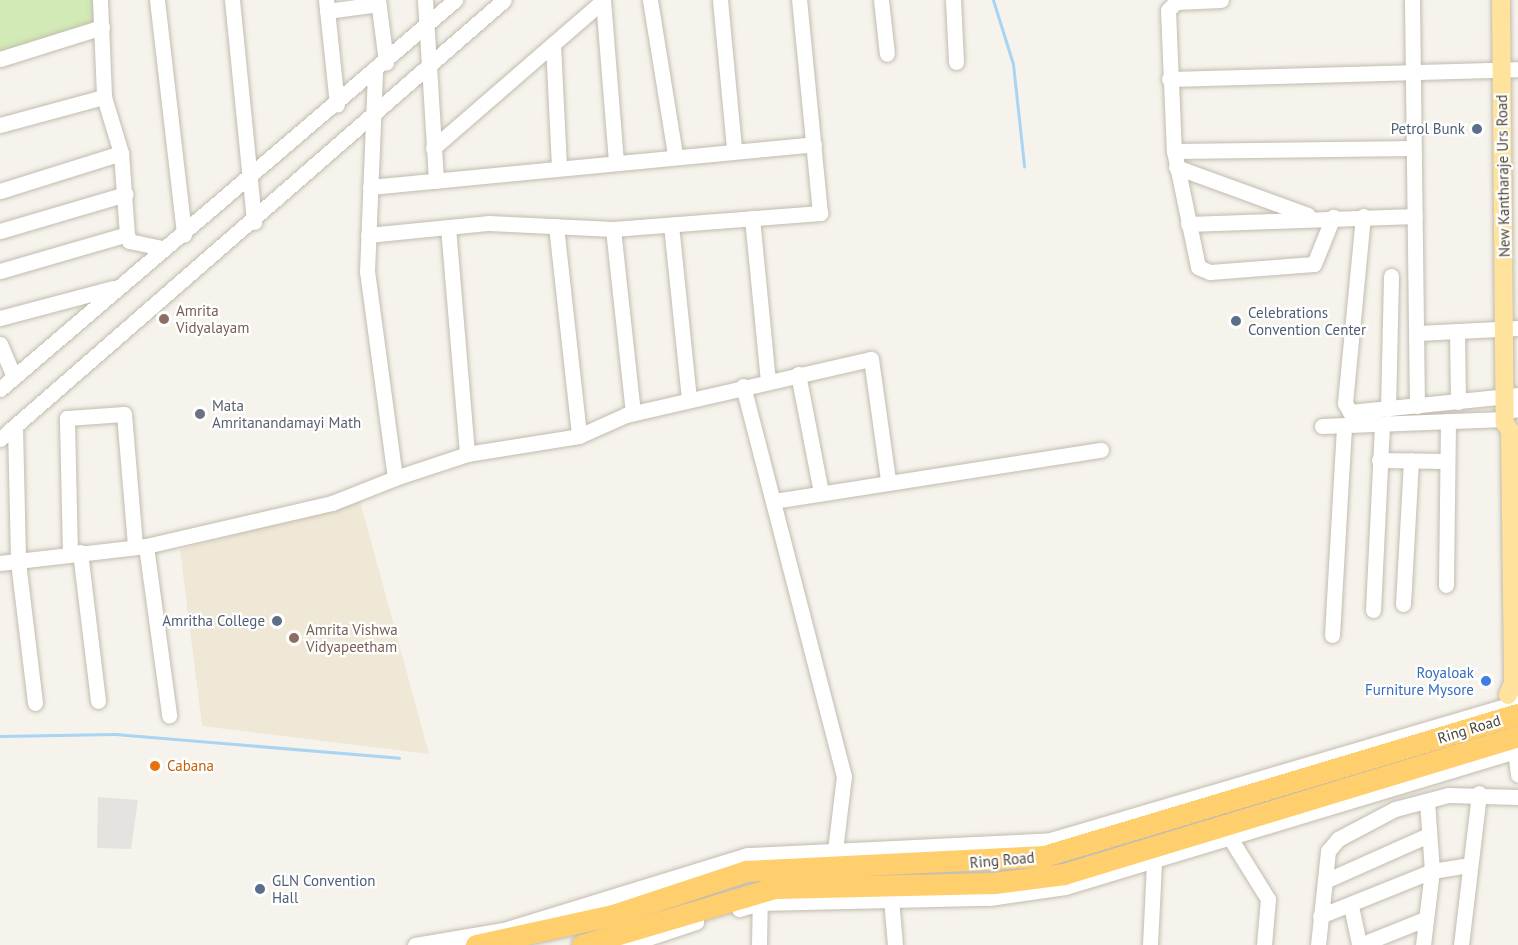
<!DOCTYPE html>
<html>
<head>
<meta charset="utf-8">
<style>
	body { margin:0 }
	#map { position:relative; width:1518px; height:945px; overflow:hidden; background:#f6f3ec; font-family:"PT Sans",sans-serif }
	div>[style] { position:absolute }
	.education>* { inset:0; background:#efe8d6 }
	.green>* { inset:0; background:#d2eab5 }
	.parking>* { inset:0; background:#e5e3e0 }
	.stream>* { height:3px; margin:-1.5px; padding:0 1.5px; transform-origin:1.5px; border-radius:1.5px; background:#a9d4f2 }
	.roads { filter:drop-shadow(0 0 2px #c2bbae) drop-shadow(0 0 2px #c2bbae) }
	.minor>* { height:15px; margin:-7.5px; padding:0 7.5px; transform-origin:7.5px; border-radius:7.5px; background:#fff }
	.major>* { height:18px; margin:-9px; padding:0 9px; transform-origin:9px; border-radius:9px; background:#ffe39c }
	.highway>* { height:21px; margin:-10.5px; padding:0 10.5px; transform-origin:10.5px; border-radius:10.5px; background:#ffcf6e }
	.dots>* { width:16px; height:16px; translate:-50% -50%; box-sizing:border-box; border:3px solid #fff; border-radius:50% }
	span { translate:-50% -50%; white-space:nowrap; text-align:center; line-height:1.15; -webkit-text-stroke:4.5px #fff; paint-order:stroke }
	.service-label { font-size:15px; color:#4e5e75 }
	.right { translate:-100% -50%; text-align:right }
	.left { translate:0 -50%; text-align:left }
	.street-label { font-size:15px; color:#4b4439 }
	.education-label { font-size:15px; color:#785e54 }
	.worship-label { font-size:15px; color:#5b616d }
	.shop-label { font-size:15px; color:#366cbe }
	.food-label { font-size:15px; color:#c56008 }
</style>
</head>
<body>
<div id="map">
	<div class="education">
		<i style="clip-path:polygon(360px 501px,429px 754px,202px 726px,180px 550px)"></i>
	</div>
	<div class="green">
		<i style="clip-path:polygon(0 0,94px 0,96px 25px,0 52px)"></i>
	</div>
	<div class="parking">
		<i style="clip-path:polygon(98px 797px,138px 800px,131px 849px,97px 848px)"></i>
	</div>
	<div class="stream">
		<i style="left:993px;top:0;width:67px;rotate:72.6deg"></i>
		<i style="left:1013px;top:64px;width:103px;rotate:83.8deg"></i>
		<i style="left:0;top:736px;width:115px;rotate:-1deg"></i>
		<i style="left:115px;top:734px;width:285px;rotate:4.8deg"></i>
	</div>
	<div class="roads">
		<div class="minor">
			<i style="left:100px;top:0;width:97px;rotate:87.6deg"></i>
			<i style="left:104px;top:97px;width:59px;rotate:73.1deg"></i>
			<i style="left:121px;top:153px;width:81px;rotate:85.8deg"></i>
			<i style="left:127px;top:234px;width:7px;rotate:74deg"></i>
			<i style="left:129px;top:241px;width:35px;rotate:12deg"></i>
			<i style="left:157px;top:0;width:236px;rotate:83.4deg"></i>
			<i style="left:232px;top:0;width:223px;rotate:84.3deg"></i>
			<i style="left:326px;top:0;width:105px;rotate:84deg"></i>
			<i style="left:378px;top:0;width:63px;rotate:82.6deg"></i>
			<i style="left:425px;top:0;width:181px;rotate:86.5deg"></i>
			<i style="left:603px;top:0;width:163px;rotate:85.4deg"></i>
			<i style="left:650px;top:0;width:157px;rotate:80.8deg"></i>
			<i style="left:720px;top:0;width:150px;rotate:84.6deg"></i>
			<i style="left:881px;top:0;width:54px;rotate:83.7deg"></i>
			<i style="left:953px;top:0;width:62px;rotate:87.2deg"></i>
			<i style="left:1221px;top:0;width:45px;rotate:177.5deg"></i>
			<i style="left:1176px;top:2px;width:11px;rotate:135deg"></i>
			<i style="left:1168px;top:10px;width:141px;rotate:87.6deg"></i>
			<i style="left:1174px;top:151px;width:118px;rotate:78.3deg"></i>
			<i style="left:1198px;top:267px;width:13px;rotate:23deg"></i>
			<i style="left:1210px;top:272px;width:104px;rotate:-4.4deg"></i>
			<i style="left:1314px;top:264px;width:51px;rotate:-68deg"></i>
			<i style="left:1412px;top:0;width:406px;rotate:89.3deg"></i>
			<i style="left:327px;top:11px;width:52px;rotate:-7.7deg"></i>
			<i style="left:553px;top:44px;width:123px;rotate:87.2deg"></i>
			<i style="left:0;top:59px;width:107px;rotate:-17.4deg"></i>
			<i style="left:1169px;top:79px;width:349px;rotate:-1.6deg"></i>
			<i style="left:0;top:125px;width:108px;rotate:-15.1deg"></i>
			<i style="left:433px;top:148px;width:225px;rotate:-40.9deg"></i>
			<i style="left:1174px;top:151px;width:239px;rotate:-0.7deg"></i>
			<i style="left:1176px;top:167px;width:140px;rotate:20deg"></i>
			<i style="left:370px;top:187px;width:446px;rotate:-5.5deg"></i>
			<i style="left:0;top:191px;width:127px;rotate:-17.4deg"></i>
			<i style="left:1363px;top:216px;width:188px;rotate:95.5deg"></i>
			<i style="left:1345px;top:403px;width:10px;rotate:61deg"></i>
			<i style="left:1350px;top:412px;width:169px;rotate:-5.8deg"></i>
			<i style="left:752px;top:218px;width:163px;rotate:84.4deg"></i>
			<i style="left:1188px;top:224px;width:227px;rotate:-2deg"></i>
			<i style="left:671px;top:225px;width:175px;rotate:84.1deg"></i>
			<i style="left:556px;top:226px;width:211px;rotate:83.7deg"></i>
			<i style="left:448px;top:227px;width:228px;rotate:85.2deg"></i>
			<i style="left:613px;top:229px;width:185px;rotate:83.8deg"></i>
			<i style="left:0;top:231px;width:131px;rotate:-16.4deg"></i>
			<i style="left:368px;top:235px;width:122px;rotate:-5.7deg"></i>
			<i style="left:489px;top:223px;width:124px;rotate:2.8deg"></i>
			<i style="left:613px;top:229px;width:208px;rotate:-4.4deg"></i>
			<i style="left:820px;top:213px;width:214px;rotate:-95.6deg"></i>
			<i style="left:0;top:271px;width:132px;rotate:-16.2deg"></i>
			<i style="left:0;top:318px;width:117px;rotate:-14.9deg"></i>
			<i style="left:1457px;top:331px;width:71px;rotate:89.2deg"></i>
			<i style="left:1418px;top:333px;width:100px;rotate:-2.9deg"></i>
			<i style="left:0;top:344px;width:36px;rotate:67deg"></i>
			<i style="left:798px;top:374px;width:120px;rotate:79deg"></i>
			<i style="left:743px;top:386px;width:403px;rotate:75.5deg"></i>
			<i style="left:844px;top:776px;width:84px;rotate:96.9deg"></i>
			<i style="left:0;top:389px;width:599px;rotate:-40.53deg"></i>
			<i style="left:1388px;top:409px;width:133px;rotate:-88.7deg"></i>
			<i style="left:1506px;top:411px;width:12px;rotate:-9deg"></i>
			<i style="left:15px;top:426px;width:136px;rotate:88.7deg"></i>
			<i style="left:18px;top:562px;width:142px;rotate:83.1deg"></i>
			<i style="left:1322px;top:426px;width:183px;rotate:-2.2deg"></i>
			<i style="left:0;top:439px;width:668px;rotate:-41.06deg"></i>
			<i style="left:1379px;top:460px;width:68px;rotate:0.8deg"></i>
			<i style="left:395px;top:478px;width:76px;rotate:-18.4deg"></i>
			<i style="left:467px;top:454px;width:113px;rotate:-9.1deg"></i>
			<i style="left:579px;top:436px;width:51px;rotate:-24.1deg"></i>
			<i style="left:626px;top:415px;width:251px;rotate:-12.9deg"></i>
			<i style="left:871px;top:359px;width:122px;rotate:82deg"></i>
			<i style="left:774px;top:501px;width:331px;rotate:-8.9deg"></i>
			<i style="left:146px;top:546px;width:171px;rotate:82.2deg"></i>
			<i style="left:80px;top:552px;width:150px;rotate:83.1deg"></i>
			<i style="left:70px;top:554px;width:136px;rotate:-91.3deg"></i>
			<i style="left:67px;top:418px;width:57px;rotate:-4deg"></i>
			<i style="left:124px;top:414px;width:132px;rotate:85.2deg"></i>
			<i style="left:0;top:563px;width:147px;rotate:-6.6deg"></i>
			<i style="left:146px;top:546px;width:191px;rotate:-13deg"></i>
			<i style="left:332px;top:503px;width:68px;rotate:-21.6deg"></i>
			<i style="left:395px;top:478px;width:208px;rotate:-97.7deg"></i>
			<i style="left:367px;top:272px;width:200px;rotate:-87.7deg"></i>
			<i style="left:1446px;top:585px;width:164px;rotate:-89.3deg"></i>
			<i style="left:1403px;top:604px;width:144px;rotate:-86.8deg"></i>
			<i style="left:1373px;top:610px;width:186px;rotate:-87.2deg"></i>
			<i style="left:1332px;top:635px;width:210px;rotate:-86.7deg"></i>
			<i style="left:1514px;top:742px;width:33px;rotate:83deg"></i>
			<i style="left:1230px;top:838px;width:72px;rotate:58.1deg"></i>
			<i style="left:1268px;top:899px;width:46px;rotate:95deg"></i>
			<i style="left:1325px;top:881px;width:111px;rotate:-24deg"></i>
			<i style="left:891px;top:899px;width:46px;rotate:85deg"></i>
			<i style="left:1351px;top:906px;width:40px;rotate:78deg"></i>
			<i style="left:739px;top:909px;width:22px;rotate:-16deg"></i>
			<i style="left:760px;top:903px;width:229px;rotate:-1.3deg"></i>
			<i style="left:989px;top:898px;width:77px;rotate:-8.2deg"></i>
			<i style="left:1065px;top:887px;width:473px;rotate:-16.8deg"></i>
			<i style="left:1320px;top:916px;width:121px;rotate:-21.9deg"></i>
			<i style="left:1432px;top:871px;width:37px;rotate:-9deg"></i>
			<i style="left:415px;top:945px;width:90px;rotate:-9.6deg"></i>
			<i style="left:504px;top:930px;width:255px;rotate:-17.1deg"></i>
			<i style="left:748px;top:855px;width:302px;rotate:-2.8deg"></i>
			<i style="left:1050px;top:840px;width:488px;rotate:-16.4deg"></i>
			<i style="left:627px;top:945px;width:73px;rotate:-18.4deg"></i>
			<i style="left:759px;top:945px;width:51px;rotate:-88.9deg"></i>
			<i style="left:1150px;top:945px;width:83px;rotate:-87.2deg"></i>
			<i style="left:1318px;top:945px;width:95px;rotate:-83.9deg"></i>
			<i style="left:1328px;top:851px;width:16px;rotate:-50deg"></i>
			<i style="left:1338px;top:839px;width:64px;rotate:-27.8deg"></i>
			<i style="left:1395px;top:809px;width:55px;rotate:-14.8deg"></i>
			<i style="left:1448px;top:795px;width:70px;rotate:1.6deg"></i>
			<i style="left:1360px;top:945px;width:70px;rotate:-21.8deg"></i>
			<i style="left:1423px;top:945px;width:75px;rotate:-83.1deg"></i>
			<i style="left:1432px;top:871px;width:70px;rotate:-94.1deg"></i>
			<i style="left:1461px;top:945px;width:153px;rotate:-83.2deg"></i>
		</div>
		<div class="major">
			<i style="left:1501px;top:0;width:423px;rotate:89.5deg"></i>
			<i style="left:1505px;top:423px;width:9px;rotate:58deg"></i>
			<i style="left:1510px;top:431px;width:252px;rotate:89.3deg"></i>
			<i style="left:1513px;top:683px;width:13px;rotate:113deg"></i>
		</div>
		<div class="highway">
			<i style="left:476px;top:945px;width:140px;rotate:-12.4deg"></i>
			<i style="left:613px;top:915px;width:140px;rotate:-18.3deg"></i>
			<i style="left:746px;top:871px;width:298px;rotate:-2.9deg"></i>
			<i style="left:1044px;top:856px;width:495px;rotate:-16.7deg"></i>
			<i style="left:582px;top:945px;width:201px;rotate:-16.5deg"></i>
			<i style="left:775px;top:888px;width:219px;rotate:-1.3deg"></i>
			<i style="left:994px;top:883px;width:71px;rotate:-7.3deg"></i>
			<i style="left:1064px;top:874px;width:475px;rotate:-16.9deg"></i>
		</div>
	</div>
	<div class="dots">
		<i style="left:1477px;top:129px;background:#5c6f8a"></i>
		<i style="left:164px;top:319px;background:#8d6e63"></i>
		<i style="left:1236px;top:321px;background:#5c6f8a"></i>
		<i style="left:200px;top:414px;background:#6b7280"></i>
		<i style="left:277px;top:621px;background:#5c6f8a"></i>
		<i style="left:294px;top:638px;background:#8d6e63"></i>
		<i style="left:1486px;top:681px;background:#3f7fe0"></i>
		<i style="left:155px;top:766px;background:#e8710a"></i>
		<i style="left:260px;top:889px;background:#5c6f8a"></i>
	</div>
	<div class="service-label">
		<span class="right" style="left:1465px;top:129px">Petrol Bunk</span>
		<span class="left" style="left:1248px;top:321px">Celebrations<br>Convention Center</span>
		<span class="right" style="left:265px;top:621px">Amritha College</span>
		<span class="left" style="left:272px;top:889px">GLN Convention<br>Hall</span>
	</div>
	<div class="street-label">
		<span style="left:1503px;top:176px;rotate:-91deg">New Kantharaje Urs Road</span>
		<span style="left:1469px;top:729px;rotate:-17deg">Ring Road</span>
		<span style="left:1002px;top:860px;rotate:-5deg">Ring Road</span>
	</div>
	<div class="education-label">
		<span class="left" style="left:176px;top:319px">Amrita<br>Vidyalayam</span>
		<span class="left" style="left:306px;top:638px">Amrita Vishwa<br>Vidyapeetham</span>
	</div>
	<div class="worship-label">
		<span class="left" style="left:212px;top:414px">Mata<br>Amritanandamayi Math</span>
	</div>
	<div class="shop-label">
		<span class="right" style="left:1474px;top:681px">Royaloak<br>Furniture Mysore</span>
	</div>
	<div class="food-label">
		<span class="left" style="left:167px;top:766px">Cabana</span>
	</div>
</div>
</body>
</html>
